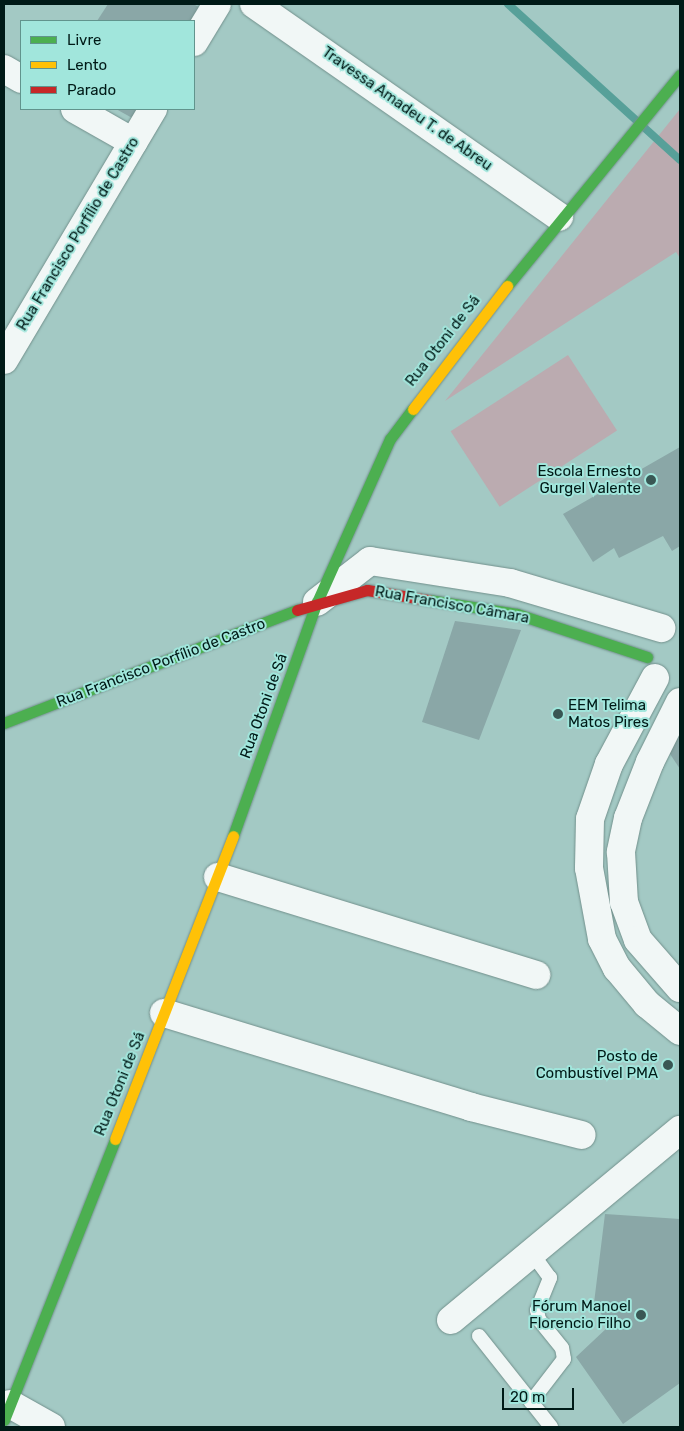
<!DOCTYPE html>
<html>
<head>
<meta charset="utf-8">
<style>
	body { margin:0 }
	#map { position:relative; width:684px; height:1431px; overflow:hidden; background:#a3c9c4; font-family:Rubik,sans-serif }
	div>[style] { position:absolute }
	.green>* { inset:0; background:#bbabb0; transform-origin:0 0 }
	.stream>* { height:8px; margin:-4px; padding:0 4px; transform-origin:4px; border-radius:4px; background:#57a099 }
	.building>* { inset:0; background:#8aa7a7 }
	.roads { filter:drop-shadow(0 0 1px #72908c) drop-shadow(0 0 1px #72908c) }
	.lane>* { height:14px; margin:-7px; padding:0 7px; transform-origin:7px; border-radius:7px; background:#f1f7f6 }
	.street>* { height:28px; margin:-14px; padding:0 14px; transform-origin:14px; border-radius:14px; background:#f1f7f6 }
	.fast>* { height:11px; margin:-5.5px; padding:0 5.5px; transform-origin:5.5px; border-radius:5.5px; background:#4caf50 }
	.slow>* { height:11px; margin:-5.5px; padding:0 5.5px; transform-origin:5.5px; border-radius:5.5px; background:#ffc107 }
	.jam>* { height:11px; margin:-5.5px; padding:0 5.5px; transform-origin:5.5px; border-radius:5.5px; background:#c62828 }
	.dots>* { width:14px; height:14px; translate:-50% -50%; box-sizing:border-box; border:2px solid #a1e6dc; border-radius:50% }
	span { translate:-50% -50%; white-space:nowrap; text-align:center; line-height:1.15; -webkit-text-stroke:4px #a1e6dc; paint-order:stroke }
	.street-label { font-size:15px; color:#001a17 }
	.poi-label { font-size:15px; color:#001a17 }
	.right { translate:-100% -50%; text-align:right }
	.left { translate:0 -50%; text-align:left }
	.frame { position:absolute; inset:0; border:5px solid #001a17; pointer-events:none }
	.legend { position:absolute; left:20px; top:20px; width:175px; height:90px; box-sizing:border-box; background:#a1e6dc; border:1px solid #61948d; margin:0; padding:6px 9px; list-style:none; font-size:15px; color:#001a17 }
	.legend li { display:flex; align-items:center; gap:10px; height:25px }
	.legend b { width:25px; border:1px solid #61948d }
	.scale { position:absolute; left:502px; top:1388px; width:72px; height:22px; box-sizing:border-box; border:2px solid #001a17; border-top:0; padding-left:6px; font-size:15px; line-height:18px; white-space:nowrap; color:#001a17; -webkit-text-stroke:4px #a1e6dc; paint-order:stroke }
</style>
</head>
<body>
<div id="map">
	<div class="green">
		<i style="clip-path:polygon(680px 109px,680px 258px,676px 252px,445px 401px)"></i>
		<i style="left:568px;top:355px;width:90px;height:140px;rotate:57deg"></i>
	</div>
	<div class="stream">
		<i style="left:508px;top:4px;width:232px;rotate:42.2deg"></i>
	</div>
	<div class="building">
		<i style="clip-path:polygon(108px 4px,193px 4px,201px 8px,193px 21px,97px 21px)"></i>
		<i style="clip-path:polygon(116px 109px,140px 109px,134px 119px)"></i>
		<i style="clip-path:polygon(680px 447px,680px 546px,672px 551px,663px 536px,619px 558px,614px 548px,593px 562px,563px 514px)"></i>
		<i style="clip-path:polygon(455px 621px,521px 630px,479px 740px,422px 722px)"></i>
		<i style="clip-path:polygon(680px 733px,680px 769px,664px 745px)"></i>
		<i style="clip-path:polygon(605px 1214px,680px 1219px,680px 1383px,623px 1424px,576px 1357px,609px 1326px,594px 1303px)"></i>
	</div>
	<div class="roads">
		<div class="lane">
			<i style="left:479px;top:1336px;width:116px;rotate:51.6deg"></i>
			<i style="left:531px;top:1402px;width:54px;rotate:-52.5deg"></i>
			<i style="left:564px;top:1359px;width:11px;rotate:-100deg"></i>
			<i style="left:562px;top:1348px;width:36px;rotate:-129deg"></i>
			<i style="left:539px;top:1320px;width:10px;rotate:-101deg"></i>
			<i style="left:537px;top:1310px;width:35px;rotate:-68deg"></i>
			<i style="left:550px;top:1278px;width:31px;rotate:-126deg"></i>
		</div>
		<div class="street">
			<i style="left:254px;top:4px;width:372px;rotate:34.9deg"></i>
			<i style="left:194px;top:42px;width:44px;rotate:-58.8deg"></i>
			<i style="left:4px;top:69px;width:20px;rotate:30deg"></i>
			<i style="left:75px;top:109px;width:67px;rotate:29.6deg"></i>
			<i style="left:4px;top:360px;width:292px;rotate:-59.3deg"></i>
			<i style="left:317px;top:602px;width:67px;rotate:-37.7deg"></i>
			<i style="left:370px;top:561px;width:142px;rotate:8.9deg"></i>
			<i style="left:510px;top:583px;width:158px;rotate:16.6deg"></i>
			<i style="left:655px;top:678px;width:98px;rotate:118.1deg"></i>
			<i style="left:609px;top:764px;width:58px;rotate:109.1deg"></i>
			<i style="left:590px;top:819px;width:49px;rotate:91.2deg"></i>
			<i style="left:589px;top:868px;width:72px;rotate:79.6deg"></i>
			<i style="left:602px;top:939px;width:33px;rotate:63deg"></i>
			<i style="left:617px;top:968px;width:47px;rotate:50.2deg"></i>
			<i style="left:647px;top:1004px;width:43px;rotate:39.3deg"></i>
			<i style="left:680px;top:702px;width:67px;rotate:116.6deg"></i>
			<i style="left:650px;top:762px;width:60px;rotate:111.4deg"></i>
			<i style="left:628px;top:818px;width:35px;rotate:102deg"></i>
			<i style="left:621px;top:852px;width:50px;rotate:86.6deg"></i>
			<i style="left:624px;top:902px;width:40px;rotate:69.8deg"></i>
			<i style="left:638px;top:940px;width:64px;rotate:48.8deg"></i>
			<i style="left:218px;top:877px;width:333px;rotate:17.1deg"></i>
			<i style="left:164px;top:1013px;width:321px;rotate:17deg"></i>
			<i style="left:471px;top:1107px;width:114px;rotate:14.2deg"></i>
			<i style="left:451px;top:1320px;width:298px;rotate:-39.7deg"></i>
			<i style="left:10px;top:1404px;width:47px;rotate:29.3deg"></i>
		</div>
		<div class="fast">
			<i style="left:507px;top:286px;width:273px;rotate:-50.7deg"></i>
			<i style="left:429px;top:600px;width:89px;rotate:9deg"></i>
			<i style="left:517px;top:614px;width:137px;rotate:18.3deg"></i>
			<i style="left:4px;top:723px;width:314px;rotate:-21.1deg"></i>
			<i style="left:233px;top:836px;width:249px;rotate:-70.3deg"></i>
			<i style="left:317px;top:602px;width:179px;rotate:-65.9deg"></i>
			<i style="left:390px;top:439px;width:38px;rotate:-53deg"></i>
			<i style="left:4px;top:1420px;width:302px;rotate:-68.4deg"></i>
		</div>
		<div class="slow">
			<i style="left:413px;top:409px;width:155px;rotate:-52.6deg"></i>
			<i style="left:115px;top:1139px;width:325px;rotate:-68.7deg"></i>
		</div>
		<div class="jam">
			<i style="left:297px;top:610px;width:73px;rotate:-15.9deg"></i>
			<i style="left:367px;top:590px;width:63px;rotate:9.2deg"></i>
		</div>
	</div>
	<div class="dots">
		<i style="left:651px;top:480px;background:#395754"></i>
		<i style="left:558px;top:714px;background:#395754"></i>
		<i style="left:668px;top:1065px;background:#395754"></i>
		<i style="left:641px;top:1315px;background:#395754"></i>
	</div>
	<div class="street-label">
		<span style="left:407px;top:109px;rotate:35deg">Travessa Amadeu T. de Abreu</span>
		<span style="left:78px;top:234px;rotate:-59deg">Rua Francisco Porfílio de Castro</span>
		<span style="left:443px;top:341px;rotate:-52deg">Rua Otoni de Sá</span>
		<span style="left:452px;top:605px;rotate:10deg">Rua Francisco Câmara</span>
		<span style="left:161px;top:663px;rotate:-21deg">Rua Francisco Porfílio de Castro</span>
		<span style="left:264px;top:706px;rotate:-70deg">Rua Otoni de Sá</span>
		<span style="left:120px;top:1084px;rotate:-68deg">Rua Otoni de Sá</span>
	</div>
	<div class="poi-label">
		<span class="right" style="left:641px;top:480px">Escola Ernesto<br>Gurgel Valente</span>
		<span class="left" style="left:568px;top:714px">EEM Telima<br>Matos Pires</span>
		<span class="right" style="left:658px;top:1065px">Posto de<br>Combustível PMA</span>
		<span class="right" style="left:631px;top:1315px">Fórum Manoel<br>Florencio Filho</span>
	</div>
	<div class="frame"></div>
	<ul class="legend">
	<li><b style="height:6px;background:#4caf50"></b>Livre</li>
	<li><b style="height:6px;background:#ffc107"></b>Lento</li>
	<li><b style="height:6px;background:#c62828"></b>Parado</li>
	</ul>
	<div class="scale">20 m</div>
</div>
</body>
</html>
